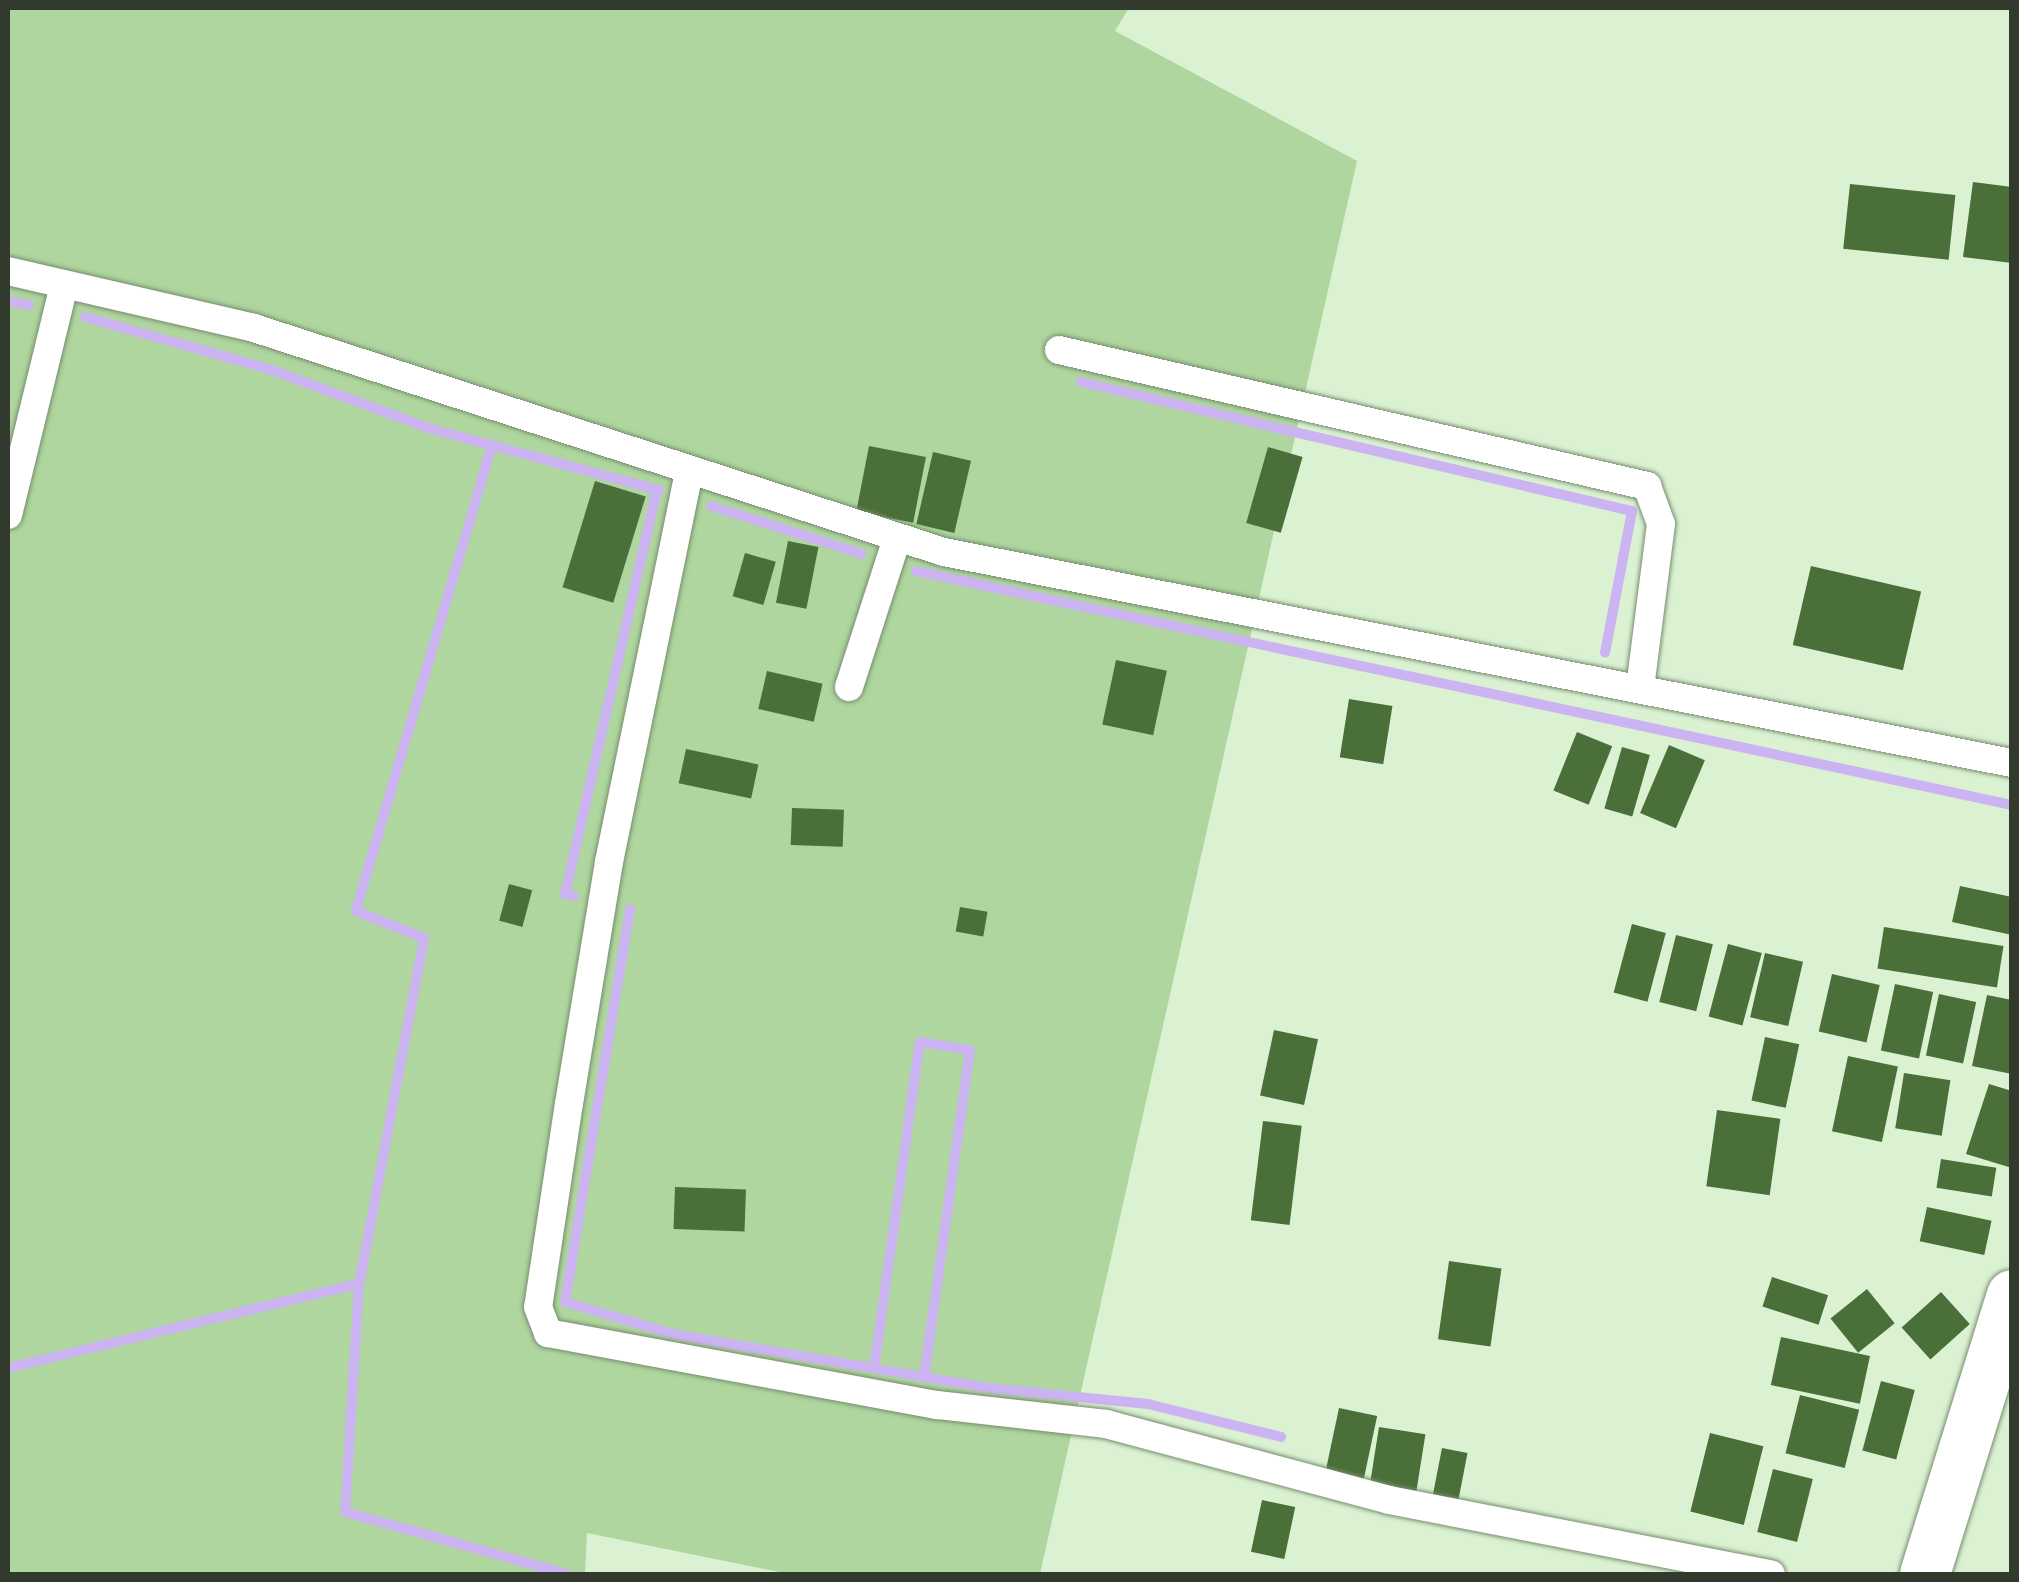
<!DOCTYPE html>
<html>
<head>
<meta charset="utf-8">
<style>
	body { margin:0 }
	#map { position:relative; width:2019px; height:1582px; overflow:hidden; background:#dbf2d2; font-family:"Fira Sans Condensed",sans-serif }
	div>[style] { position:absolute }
	.green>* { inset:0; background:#afd69e }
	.stream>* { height:10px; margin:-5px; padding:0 5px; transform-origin:5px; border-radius:5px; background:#ccb3f2 }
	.building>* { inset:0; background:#4a6f39; transform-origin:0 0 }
	.roads { filter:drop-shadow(0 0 2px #778c6f) drop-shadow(0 0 2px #778c6f) }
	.street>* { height:28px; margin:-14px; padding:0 14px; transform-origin:14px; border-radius:14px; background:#fff }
	.highway>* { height:50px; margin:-25px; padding:0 25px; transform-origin:25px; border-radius:25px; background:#fff }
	span { translate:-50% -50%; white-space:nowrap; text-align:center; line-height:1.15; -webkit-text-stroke:10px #dbf2d2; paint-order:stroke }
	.frame { position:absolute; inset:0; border:10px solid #313a2d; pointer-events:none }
</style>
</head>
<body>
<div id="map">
	<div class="green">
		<i style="clip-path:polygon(8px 8px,1129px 8px,1115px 31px,1357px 161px,1040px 1574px,789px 1574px,587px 1533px,585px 1574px,8px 1574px)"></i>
	</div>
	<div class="stream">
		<i style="left:8px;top:301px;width:21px;rotate:11deg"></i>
		<i style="left:85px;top:317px;width:191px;rotate:15.8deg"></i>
		<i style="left:269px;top:369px;width:173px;rotate:20.3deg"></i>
		<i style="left:431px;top:429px;width:236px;rotate:15deg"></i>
		<i style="left:1081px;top:382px;width:566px;rotate:13.18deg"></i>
		<i style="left:1632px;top:511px;width:144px;rotate:100.8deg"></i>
		<i style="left:492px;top:445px;width:485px;rotate:106.3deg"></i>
		<i style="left:356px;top:911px;width:73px;rotate:21.7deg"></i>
		<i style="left:424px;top:938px;width:352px;rotate:100.6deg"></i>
		<i style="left:359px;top:1284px;width:228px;rotate:93.5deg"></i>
		<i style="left:345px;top:1512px;width:230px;rotate:15.6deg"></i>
		<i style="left:711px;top:506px;width:158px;rotate:17.6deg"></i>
		<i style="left:916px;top:571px;width:1121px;rotate:12.05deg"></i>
		<i style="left:574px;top:896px;width:9px;rotate:-167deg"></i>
		<i style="left:565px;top:894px;width:415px;rotate:-77.2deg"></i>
		<i style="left:630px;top:909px;width:398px;rotate:99.4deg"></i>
		<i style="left:565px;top:1302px;width:113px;rotate:16.5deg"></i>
		<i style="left:673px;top:1334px;width:320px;rotate:9.7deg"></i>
		<i style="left:988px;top:1388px;width:161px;rotate:5.7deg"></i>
		<i style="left:1148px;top:1404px;width:137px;rotate:13.9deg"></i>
		<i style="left:8px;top:1368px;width:361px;rotate:-13.5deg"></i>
		<i style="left:874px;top:1368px;width:329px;rotate:-82deg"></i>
		<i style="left:920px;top:1042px;width:51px;rotate:9.1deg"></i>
		<i style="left:970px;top:1050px;width:330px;rotate:98deg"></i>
	</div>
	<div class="building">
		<i style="clip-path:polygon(1973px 182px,2012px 187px,2012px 263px,1963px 257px)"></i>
		<i style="left:1850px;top:184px;width:106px;height:65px;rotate:6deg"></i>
		<i style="left:869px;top:446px;width:58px;height:67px;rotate:11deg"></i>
		<i style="left:1268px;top:447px;width:36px;height:79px;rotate:16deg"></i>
		<i style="left:933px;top:452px;width:39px;height:74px;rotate:13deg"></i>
		<i style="left:595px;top:481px;width:53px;height:111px;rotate:17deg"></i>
		<i style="left:788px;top:541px;width:31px;height:63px;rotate:11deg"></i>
		<i style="left:745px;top:553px;width:32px;height:45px;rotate:16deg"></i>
		<i style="left:1811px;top:566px;width:113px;height:81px;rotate:13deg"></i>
		<i style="left:1116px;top:660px;width:52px;height:66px;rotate:12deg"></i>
		<i style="left:767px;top:671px;width:57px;height:39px;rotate:13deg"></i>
		<i style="left:1349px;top:699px;width:44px;height:59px;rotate:9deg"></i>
		<i style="left:1577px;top:732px;width:38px;height:63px;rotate:22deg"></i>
		<i style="left:1669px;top:745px;width:39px;height:74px;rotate:23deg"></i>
		<i style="left:1622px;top:747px;width:29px;height:64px;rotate:16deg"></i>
		<i style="left:686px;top:749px;width:74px;height:35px;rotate:12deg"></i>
		<i style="left:792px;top:808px;width:52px;height:37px;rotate:2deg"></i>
		<i style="left:509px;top:884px;width:24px;height:38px;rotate:15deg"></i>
		<i style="clip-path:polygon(1960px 886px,2012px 897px,2012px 935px,1952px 922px)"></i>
		<i style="left:960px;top:907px;width:28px;height:25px;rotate:10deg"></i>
		<i style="left:1632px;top:924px;width:35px;height:71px;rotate:15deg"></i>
		<i style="left:1884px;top:927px;width:121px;height:42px;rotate:9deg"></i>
		<i style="left:1676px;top:935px;width:38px;height:69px;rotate:14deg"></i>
		<i style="left:1728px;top:944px;width:35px;height:75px;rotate:15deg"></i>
		<i style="left:1765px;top:953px;width:39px;height:66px;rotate:13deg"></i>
		<i style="left:1832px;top:974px;width:49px;height:59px;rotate:13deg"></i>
		<i style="left:1895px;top:984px;width:39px;height:68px;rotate:12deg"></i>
		<i style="left:1939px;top:994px;width:38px;height:63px;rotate:12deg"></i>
		<i style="clip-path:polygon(1987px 995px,2012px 1000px,2012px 1074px,1972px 1066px)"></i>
		<i style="left:1274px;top:1030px;width:45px;height:67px;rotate:12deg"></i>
		<i style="left:1765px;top:1037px;width:35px;height:65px;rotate:12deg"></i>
		<i style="left:1848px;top:1056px;width:51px;height:77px;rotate:12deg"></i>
		<i style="left:1904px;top:1073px;width:47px;height:56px;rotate:9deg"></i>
		<i style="clip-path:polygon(1989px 1084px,2012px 1091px,2012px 1168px,1966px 1154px)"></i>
		<i style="left:1717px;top:1110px;width:64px;height:77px;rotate:8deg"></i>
		<i style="left:1263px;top:1121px;width:39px;height:100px;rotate:7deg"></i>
		<i style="left:1941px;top:1159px;width:56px;height:29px;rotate:9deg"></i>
		<i style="left:675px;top:1187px;width:71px;height:42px;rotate:2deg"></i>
		<i style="left:1927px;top:1207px;width:66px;height:35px;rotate:12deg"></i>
		<i style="left:1449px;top:1261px;width:53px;height:79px;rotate:8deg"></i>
		<i style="left:1772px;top:1277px;width:59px;height:31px;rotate:18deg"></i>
		<i style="left:1867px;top:1289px;width:44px;height:47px;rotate:51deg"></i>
		<i style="left:1941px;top:1292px;width:43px;height:53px;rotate:48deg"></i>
		<i style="left:1781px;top:1337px;width:91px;height:49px;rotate:12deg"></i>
		<i style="left:1881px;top:1381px;width:35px;height:72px;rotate:15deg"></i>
		<i style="left:1800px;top:1395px;width:61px;height:60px;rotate:14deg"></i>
		<i style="left:1339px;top:1408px;width:39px;height:74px;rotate:12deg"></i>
		<i style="left:1379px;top:1427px;width:47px;height:66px;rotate:9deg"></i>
		<i style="left:1710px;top:1433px;width:55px;height:81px;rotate:14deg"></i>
		<i style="left:1442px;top:1448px;width:26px;height:53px;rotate:11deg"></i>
		<i style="left:1773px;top:1469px;width:41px;height:65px;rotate:14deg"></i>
		<i style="left:1262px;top:1500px;width:34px;height:53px;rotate:12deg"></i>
	</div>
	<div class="roads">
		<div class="street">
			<i style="left:8px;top:271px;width:253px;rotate:13deg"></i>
			<i style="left:254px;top:328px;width:725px;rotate:17.99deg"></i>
			<i style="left:944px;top:552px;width:1089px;rotate:11.18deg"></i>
			<i style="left:1059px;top:350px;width:604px;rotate:13.02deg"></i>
			<i style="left:1647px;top:486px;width:40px;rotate:69.8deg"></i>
			<i style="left:1661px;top:524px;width:165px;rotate:97.3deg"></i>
			<i style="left:689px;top:472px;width:398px;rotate:101.6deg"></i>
			<i style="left:609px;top:862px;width:244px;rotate:99.4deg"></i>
			<i style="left:569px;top:1103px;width:206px;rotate:98.6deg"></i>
			<i style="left:538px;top:1307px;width:28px;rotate:69deg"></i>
			<i style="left:548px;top:1333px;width:396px;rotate:10.5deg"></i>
			<i style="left:937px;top:1405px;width:170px;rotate:6.4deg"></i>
			<i style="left:1106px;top:1424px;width:293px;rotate:15deg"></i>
			<i style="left:1389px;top:1500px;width:389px;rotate:11deg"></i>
			<i style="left:8px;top:515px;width:237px;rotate:-76.3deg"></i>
			<i style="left:849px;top:687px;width:157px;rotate:-72.1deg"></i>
		</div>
		<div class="highway">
			<i style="left:1925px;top:1574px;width:292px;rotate:-72.7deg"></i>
		</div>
	</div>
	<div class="frame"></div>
</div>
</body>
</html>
